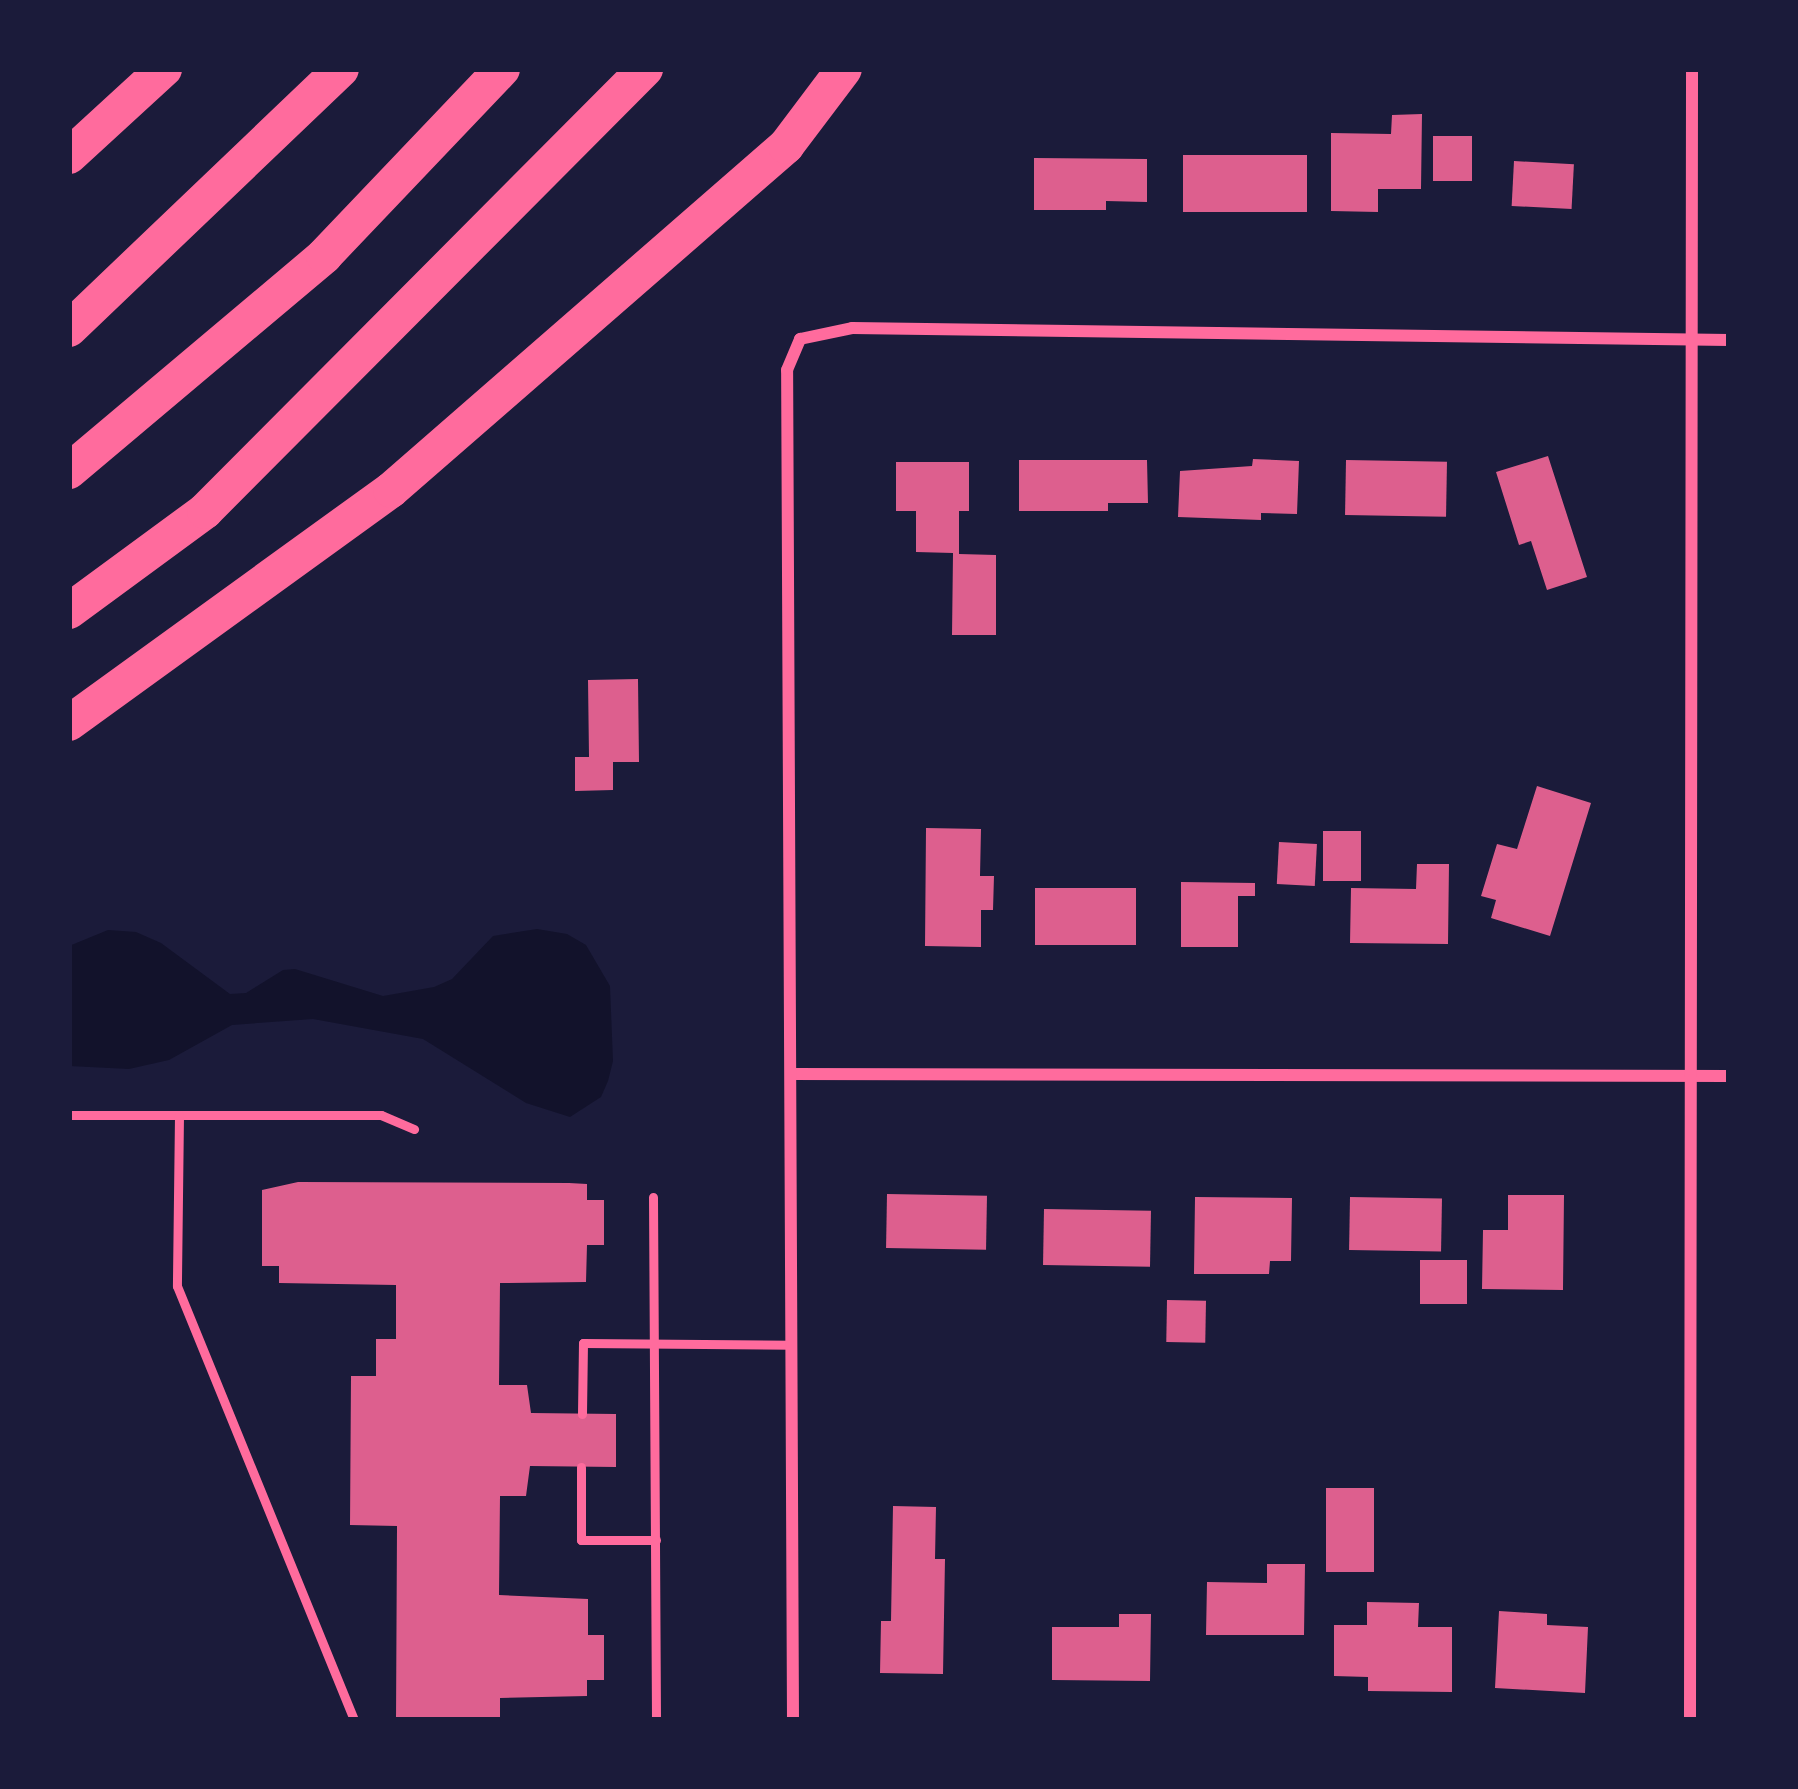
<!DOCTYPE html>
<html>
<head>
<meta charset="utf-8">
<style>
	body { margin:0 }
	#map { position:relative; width:1798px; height:1789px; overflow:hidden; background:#1b1b3a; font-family:"Roboto Condensed",sans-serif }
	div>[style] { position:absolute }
	.water>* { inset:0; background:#12122b }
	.building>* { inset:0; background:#dd5f8e; transform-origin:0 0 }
	.service>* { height:9px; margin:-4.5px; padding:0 4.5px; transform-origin:4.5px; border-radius:4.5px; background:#ff6b9d }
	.minor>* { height:12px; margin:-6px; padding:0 6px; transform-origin:6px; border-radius:6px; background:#ff6b9d }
	.motorway>* { height:36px; margin:-18px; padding:0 18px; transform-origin:18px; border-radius:18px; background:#ff6b9d }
	span { translate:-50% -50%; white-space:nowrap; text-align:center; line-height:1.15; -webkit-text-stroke:9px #1b1b3a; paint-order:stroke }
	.frame { position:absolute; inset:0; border:72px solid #1b1b3a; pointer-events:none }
</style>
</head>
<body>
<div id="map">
	<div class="water">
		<i style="clip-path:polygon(537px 929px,567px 934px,586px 945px,610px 986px,613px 1061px,608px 1081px,601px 1097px,570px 1117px,526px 1103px,423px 1039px,313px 1019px,232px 1025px,169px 1060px,129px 1069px,69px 1066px,69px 946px,108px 930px,136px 932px,161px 943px,230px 994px,246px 993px,283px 970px,295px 969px,383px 996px,434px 987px,452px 979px,493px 936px)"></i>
	</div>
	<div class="building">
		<i style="clip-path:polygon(1422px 114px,1421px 189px,1378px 189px,1378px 212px,1331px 211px,1331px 133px,1391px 134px,1392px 115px)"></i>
		<i style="left:1433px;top:136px;width:39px;height:45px"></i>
		<i style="left:1307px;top:155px;width:57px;height:124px;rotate:90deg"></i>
		<i style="clip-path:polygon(1034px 158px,1147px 159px,1147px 202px,1106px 201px,1106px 210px,1034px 210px)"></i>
		<i style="left:1514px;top:161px;width:60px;height:45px;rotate:3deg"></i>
		<i style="clip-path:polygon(1548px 456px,1587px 577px,1547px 590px,1531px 541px,1519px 545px,1496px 472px)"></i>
		<i style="clip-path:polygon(1253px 459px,1299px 461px,1297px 514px,1261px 513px,1261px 520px,1178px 517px,1180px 471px,1252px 466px)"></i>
		<i style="clip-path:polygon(1019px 460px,1147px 460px,1148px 503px,1108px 503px,1108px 511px,1019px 511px)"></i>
		<i style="left:1346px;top:460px;width:101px;height:55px;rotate:1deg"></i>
		<i style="clip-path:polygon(896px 462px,969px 462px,969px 511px,959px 511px,959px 554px,996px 555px,996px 635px,952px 635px,953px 553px,916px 552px,916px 511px,896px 511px)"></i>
		<i style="clip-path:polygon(638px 679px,639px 762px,613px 762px,613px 790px,575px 791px,575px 757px,589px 757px,588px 680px)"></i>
		<i style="clip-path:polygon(1537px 786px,1591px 803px,1550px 936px,1491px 918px,1496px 900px,1481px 896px,1497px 844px,1517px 849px)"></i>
		<i style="clip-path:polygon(926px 828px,981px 829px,980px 876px,994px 876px,993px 910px,981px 910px,981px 947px,925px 946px)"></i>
		<i style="left:1361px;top:831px;width:50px;height:38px;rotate:90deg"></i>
		<i style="left:1279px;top:842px;width:38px;height:42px;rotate:3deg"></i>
		<i style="clip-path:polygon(1417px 864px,1449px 864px,1448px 944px,1350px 943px,1351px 888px,1416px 889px)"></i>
		<i style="clip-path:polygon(1181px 882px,1255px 883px,1255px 896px,1238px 896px,1238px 947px,1181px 947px)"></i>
		<i style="left:1035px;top:888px;width:101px;height:57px"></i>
		<i style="clip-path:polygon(298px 1182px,569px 1183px,587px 1184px,587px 1200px,604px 1200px,604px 1245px,587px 1245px,586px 1282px,500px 1283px,499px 1385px,527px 1385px,531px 1413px,616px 1414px,616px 1467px,530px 1466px,526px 1496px,500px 1496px,499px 1595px,588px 1599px,588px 1635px,604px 1635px,604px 1680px,587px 1680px,587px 1696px,500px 1698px,500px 1720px,396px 1720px,397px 1526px,350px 1525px,351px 1376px,376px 1376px,376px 1339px,396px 1339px,396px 1285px,279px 1283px,279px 1266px,262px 1266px,262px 1190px)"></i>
		<i style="left:887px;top:1194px;width:100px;height:54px;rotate:1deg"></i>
		<i style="clip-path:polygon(1508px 1195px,1564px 1195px,1563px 1290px,1482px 1289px,1483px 1230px,1508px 1230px)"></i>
		<i style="clip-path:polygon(1195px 1197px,1292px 1198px,1291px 1261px,1270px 1261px,1269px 1274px,1194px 1274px)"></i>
		<i style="left:1350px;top:1197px;width:92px;height:53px;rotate:1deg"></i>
		<i style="left:1044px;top:1209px;width:107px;height:56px;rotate:1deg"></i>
		<i style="left:1420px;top:1260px;width:47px;height:44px"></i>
		<i style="left:1167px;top:1300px;width:39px;height:42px;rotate:1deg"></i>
		<i style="left:1326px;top:1488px;width:48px;height:84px"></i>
		<i style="clip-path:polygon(893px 1506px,936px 1507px,935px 1559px,945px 1559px,943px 1674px,880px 1673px,881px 1621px,891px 1621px)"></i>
		<i style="clip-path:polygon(1267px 1564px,1305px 1564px,1304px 1635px,1206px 1635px,1207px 1582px,1267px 1583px)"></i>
		<i style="clip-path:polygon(1367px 1602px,1419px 1603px,1418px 1627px,1452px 1627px,1452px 1692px,1368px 1691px,1368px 1677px,1334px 1676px,1334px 1625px,1367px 1625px)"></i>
		<i style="clip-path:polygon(1499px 1611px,1547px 1614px,1547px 1625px,1588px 1627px,1585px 1693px,1495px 1688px)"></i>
		<i style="clip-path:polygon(1119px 1614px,1151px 1614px,1150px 1681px,1052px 1680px,1052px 1627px,1119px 1627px)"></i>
	</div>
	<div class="service">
		<i style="left:69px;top:1115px;width:312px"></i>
		<i style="left:381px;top:1115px;width:36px;rotate:23deg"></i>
		<i style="left:179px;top:1115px;width:171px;rotate:90.7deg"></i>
		<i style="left:177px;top:1286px;width:469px;rotate:67.8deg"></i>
		<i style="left:653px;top:1197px;width:523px;rotate:89.67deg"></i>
		<i style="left:582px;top:1414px;width:71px;rotate:-89.2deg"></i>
		<i style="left:583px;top:1343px;width:209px;rotate:0.5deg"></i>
		<i style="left:581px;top:1467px;width:73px;rotate:90deg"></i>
		<i style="left:581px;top:1540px;width:75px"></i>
	</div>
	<div class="minor">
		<i style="left:792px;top:1074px;width:937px;rotate:0.12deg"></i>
		<i style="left:793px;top:1720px;width:1350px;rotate:-90.25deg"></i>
		<i style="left:787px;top:370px;width:34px;rotate:-67deg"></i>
		<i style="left:800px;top:339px;width:53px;rotate:-11.9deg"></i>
		<i style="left:852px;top:328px;width:877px;rotate:0.78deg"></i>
		<i style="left:1690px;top:1720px;width:1651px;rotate:-89.93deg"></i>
	</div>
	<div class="motorway">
		<i style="left:69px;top:156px;width:129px;rotate:-42.5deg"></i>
		<i style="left:69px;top:329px;width:376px;rotate:-43.7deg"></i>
		<i style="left:69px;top:471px;width:334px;rotate:-40.1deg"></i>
		<i style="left:324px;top:256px;width:258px;rotate:-46.4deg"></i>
		<i style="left:69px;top:611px;width:169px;rotate:-36.3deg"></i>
		<i style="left:205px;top:511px;width:624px;rotate:-45.13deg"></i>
		<i style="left:69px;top:723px;width:397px;rotate:-35.9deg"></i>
		<i style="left:391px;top:490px;width:524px;rotate:-41.05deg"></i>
		<i style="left:786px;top:146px;width:96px;rotate:-53deg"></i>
	</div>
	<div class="frame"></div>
</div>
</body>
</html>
